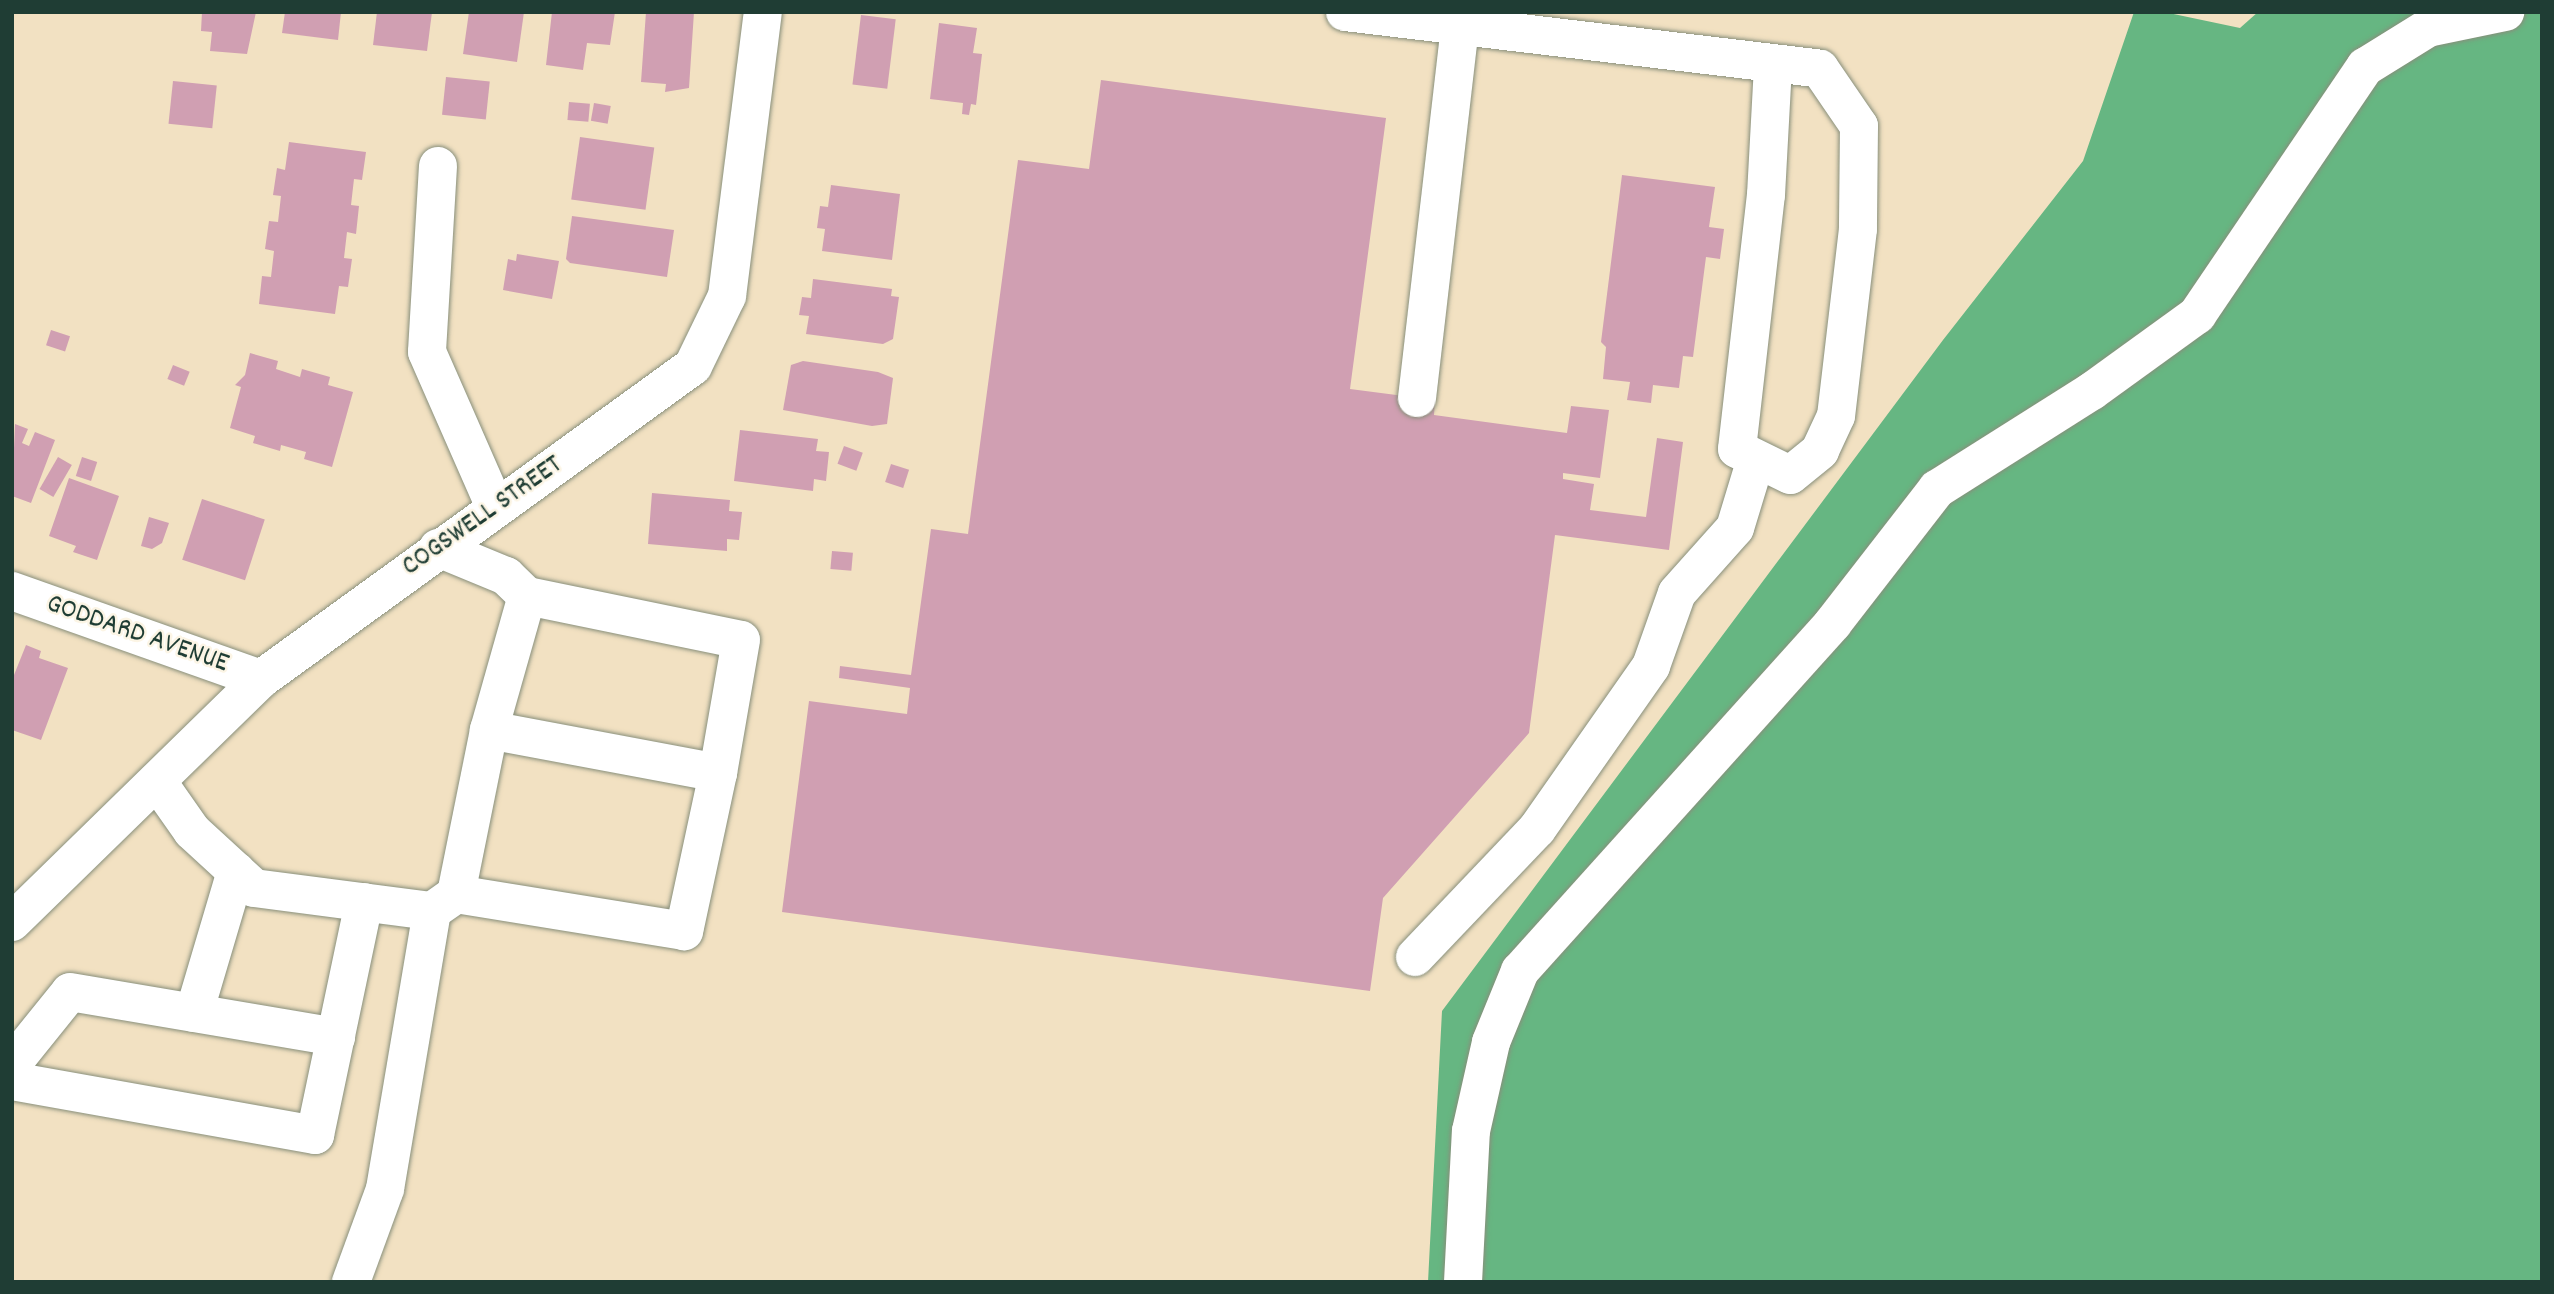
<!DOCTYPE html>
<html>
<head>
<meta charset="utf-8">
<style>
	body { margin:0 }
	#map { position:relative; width:2554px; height:1294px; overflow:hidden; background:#f2e1c2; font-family:Dekko,sans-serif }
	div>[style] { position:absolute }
	.forest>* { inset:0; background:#66b682 }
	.building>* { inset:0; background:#d09fb2; transform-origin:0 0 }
	.roads { filter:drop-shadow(0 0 2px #888f7b) drop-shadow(0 0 2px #888f7b) }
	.minor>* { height:38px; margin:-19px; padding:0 19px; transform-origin:19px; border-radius:19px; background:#fff }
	span { translate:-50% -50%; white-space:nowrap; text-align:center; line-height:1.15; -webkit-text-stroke:5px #fcf5e5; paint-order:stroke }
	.street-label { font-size:28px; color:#1f3d34 }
	.frame { position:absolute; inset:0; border:14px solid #1f3d34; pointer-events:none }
</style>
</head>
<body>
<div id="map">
	<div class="forest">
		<i style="clip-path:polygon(2134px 12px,2164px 12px,2240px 28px,2258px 12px,2542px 12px,2542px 1282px,1428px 1282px,1442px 1011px,1943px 340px,2083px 161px)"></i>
	</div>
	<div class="building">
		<i style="clip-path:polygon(202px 12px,256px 12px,247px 54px,210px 51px,212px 32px,201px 31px)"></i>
		<i style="clip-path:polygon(285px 12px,341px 12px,338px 40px,282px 33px)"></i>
		<i style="clip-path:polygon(377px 12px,432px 12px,427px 51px,373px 45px)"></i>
		<i style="clip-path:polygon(469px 12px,524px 12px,517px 62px,463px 54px)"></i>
		<i style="clip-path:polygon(552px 12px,615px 12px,610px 45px,587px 43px,583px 70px,546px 65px)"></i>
		<i style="clip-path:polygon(646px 12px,694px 12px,689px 88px,665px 92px,666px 84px,641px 82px)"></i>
		<i style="left:861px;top:15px;width:35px;height:70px;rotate:7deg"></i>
		<i style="clip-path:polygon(939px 23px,977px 28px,973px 53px,982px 54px,976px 105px,971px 104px,969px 115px,962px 114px,963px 103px,930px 99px)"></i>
		<i style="left:446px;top:77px;width:44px;height:38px;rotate:6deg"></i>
		<i style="clip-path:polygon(1101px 80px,1386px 118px,1350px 389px,1435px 400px,1434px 415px,1567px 433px,1571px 406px,1609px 410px,1600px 478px,1563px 473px,1563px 479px,1594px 484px,1590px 510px,1646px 517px,1657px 438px,1683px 442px,1669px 550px,1555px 535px,1529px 733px,1383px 898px,1370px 991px,782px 912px,809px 701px,907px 714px,910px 688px,839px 678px,840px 666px,911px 675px,931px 529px,968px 534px,1018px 160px,1089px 169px)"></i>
		<i style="left:173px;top:81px;width:44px;height:43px;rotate:6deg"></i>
		<i style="left:569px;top:102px;width:21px;height:18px;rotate:5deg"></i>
		<i style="left:594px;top:103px;width:17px;height:18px;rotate:10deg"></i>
		<i style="left:580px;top:137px;width:75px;height:63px;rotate:8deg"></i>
		<i style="clip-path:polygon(289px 142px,366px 152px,362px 180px,354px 179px,351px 205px,359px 206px,356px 234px,347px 232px,344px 258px,352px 259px,348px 287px,339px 286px,335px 314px,259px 304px,262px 276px,271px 277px,274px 251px,265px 249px,269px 221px,278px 222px,281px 196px,273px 195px,277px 168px,285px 170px)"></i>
		<i style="clip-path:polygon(1622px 175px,1715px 187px,1709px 227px,1724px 229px,1720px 259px,1706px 257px,1693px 357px,1683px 356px,1679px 388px,1653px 385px,1651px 403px,1627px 400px,1630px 382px,1603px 379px,1606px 347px,1601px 342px)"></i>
		<i style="clip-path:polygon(831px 185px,900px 194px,892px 260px,822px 251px,825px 229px,817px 228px,820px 206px,828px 207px)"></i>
		<i style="clip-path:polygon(572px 216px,674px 230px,667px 277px,570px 263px,566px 259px)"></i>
		<i style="clip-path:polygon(517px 254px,559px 261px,552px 299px,503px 290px,508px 259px,516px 261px)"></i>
		<i style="clip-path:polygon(813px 279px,892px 289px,891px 296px,899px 297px,893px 339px,883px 344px,806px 334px,809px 316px,799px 315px,802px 297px,811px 298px)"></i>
		<i style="left:51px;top:330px;width:20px;height:16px;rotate:18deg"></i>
		<i style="clip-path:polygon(250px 353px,278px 361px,276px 369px,300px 377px,302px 369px,330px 377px,328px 385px,353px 392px,332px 467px,304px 459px,306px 452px,281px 445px,280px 451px,253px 443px,255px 436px,230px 428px,241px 387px,235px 385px,245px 375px)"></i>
		<i style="clip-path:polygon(803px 361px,878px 372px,893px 378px,887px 424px,872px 426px,783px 410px,791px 365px)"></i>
		<i style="left:173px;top:365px;width:18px;height:15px;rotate:22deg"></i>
		<i style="clip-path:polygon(15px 424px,28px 429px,22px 443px,29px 446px,35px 432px,55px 440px,31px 503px,12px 496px)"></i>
		<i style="clip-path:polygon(740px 430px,818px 439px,816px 451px,829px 452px,826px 481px,814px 479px,813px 491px,734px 481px)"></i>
		<i style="left:844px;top:446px;width:20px;height:19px;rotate:20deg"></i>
		<i style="left:58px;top:457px;width:16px;height:37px;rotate:30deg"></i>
		<i style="left:82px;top:457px;width:16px;height:20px;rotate:18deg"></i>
		<i style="left:891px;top:464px;width:19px;height:19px;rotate:18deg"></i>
		<i style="clip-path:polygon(69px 478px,119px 496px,97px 560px,73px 552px,76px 546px,49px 536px)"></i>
		<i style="clip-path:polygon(652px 493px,730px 500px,729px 511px,742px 512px,739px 540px,727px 539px,727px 551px,648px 544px)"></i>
		<i style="left:202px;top:499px;width:66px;height:64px;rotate:18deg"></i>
		<i style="clip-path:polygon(149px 517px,169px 523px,162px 543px,152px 549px,141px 546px)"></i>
		<i style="left:832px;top:551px;width:21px;height:18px;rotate:5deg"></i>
		<i style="clip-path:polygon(26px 645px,41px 651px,39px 658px,68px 668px,41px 740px,12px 730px,12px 680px)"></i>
	</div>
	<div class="roads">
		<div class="minor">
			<i style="left:1345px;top:12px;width:478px;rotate:6.8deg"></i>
			<i style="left:1820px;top:69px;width:69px;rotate:55.6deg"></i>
			<i style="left:1859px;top:126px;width:103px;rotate:90.6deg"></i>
			<i style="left:1858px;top:229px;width:188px;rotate:96.7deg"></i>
			<i style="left:1836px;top:416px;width:38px;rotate:115deg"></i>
			<i style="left:1820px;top:451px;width:38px;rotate:141deg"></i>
			<i style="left:1790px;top:475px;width:59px;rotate:-153.9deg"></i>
			<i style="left:1737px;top:449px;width:256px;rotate:-83.5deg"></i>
			<i style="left:1766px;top:195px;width:130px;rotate:-86.9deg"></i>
			<i style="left:438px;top:166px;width:186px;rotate:93.4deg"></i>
			<i style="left:427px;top:352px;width:171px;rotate:66.3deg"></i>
			<i style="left:1417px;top:398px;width:374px;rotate:-83.4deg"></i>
			<i style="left:438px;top:548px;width:74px;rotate:22.4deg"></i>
			<i style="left:506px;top:576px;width:29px;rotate:44deg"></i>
			<i style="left:527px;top:596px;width:218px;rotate:11.6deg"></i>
			<i style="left:741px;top:640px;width:135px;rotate:99.8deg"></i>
			<i style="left:718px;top:773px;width:162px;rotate:102.1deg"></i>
			<i style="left:684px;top:931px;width:231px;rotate:-170.8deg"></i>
			<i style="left:12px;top:591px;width:264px;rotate:19.5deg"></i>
			<i style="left:489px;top:730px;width:139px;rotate:-74.2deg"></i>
			<i style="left:157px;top:781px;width:61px;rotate:55deg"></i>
			<i style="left:192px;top:831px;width:84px;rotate:42.6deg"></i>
			<i style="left:254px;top:888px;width:179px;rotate:7.4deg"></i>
			<i style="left:432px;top:911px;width:29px;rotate:-35deg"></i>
			<i style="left:456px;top:894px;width:167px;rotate:-78.6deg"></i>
			<i style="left:489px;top:730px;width:233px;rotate:10.6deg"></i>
			<i style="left:12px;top:922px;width:348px;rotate:-44.3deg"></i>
			<i style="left:261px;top:679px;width:533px;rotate:-35.92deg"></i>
			<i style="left:693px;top:366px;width:78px;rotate:-64.1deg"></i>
			<i style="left:727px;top:296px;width:286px;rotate:-82.8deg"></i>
			<i style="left:1415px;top:957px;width:177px;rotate:-46.4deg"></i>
			<i style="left:1537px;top:829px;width:199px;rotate:-55deg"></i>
			<i style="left:1651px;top:666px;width:77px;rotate:-70.4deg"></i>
			<i style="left:1677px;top:593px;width:87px;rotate:-48.3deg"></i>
			<i style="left:1735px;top:528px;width:69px;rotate:-73.1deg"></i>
			<i style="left:194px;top:1013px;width:148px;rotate:-73.5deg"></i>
			<i style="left:12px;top:1064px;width:92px;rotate:-51.1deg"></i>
			<i style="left:70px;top:992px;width:270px;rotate:9.6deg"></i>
			<i style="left:12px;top:1081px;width:308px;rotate:10.1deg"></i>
			<i style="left:315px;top:1135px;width:238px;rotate:-78.1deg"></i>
			<i style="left:351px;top:1282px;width:99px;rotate:-69.9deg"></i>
			<i style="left:385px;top:1189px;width:282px;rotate:-80.4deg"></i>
			<i style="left:1463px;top:1282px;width:151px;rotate:-87deg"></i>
			<i style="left:1471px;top:1131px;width:91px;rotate:-77.3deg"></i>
			<i style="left:1491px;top:1042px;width:77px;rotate:-67.8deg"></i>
			<i style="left:1520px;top:971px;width:468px;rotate:-48deg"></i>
			<i style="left:1833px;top:623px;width:170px;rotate:-52.2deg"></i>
			<i style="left:1937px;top:489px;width:183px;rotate:-32.3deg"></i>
			<i style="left:2092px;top:391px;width:130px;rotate:-35.9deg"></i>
			<i style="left:2197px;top:315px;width:300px;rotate:-55.9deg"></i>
			<i style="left:2365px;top:67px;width:74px;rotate:-31.8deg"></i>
			<i style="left:2428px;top:28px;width:79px;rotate:-11.7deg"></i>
		</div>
	</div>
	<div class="street-label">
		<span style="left:483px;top:517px;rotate:-35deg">COGSWELL STREET</span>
		<span style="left:137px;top:635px;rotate:19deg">GODDARD AVENUE</span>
	</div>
	<div class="frame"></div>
</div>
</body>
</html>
